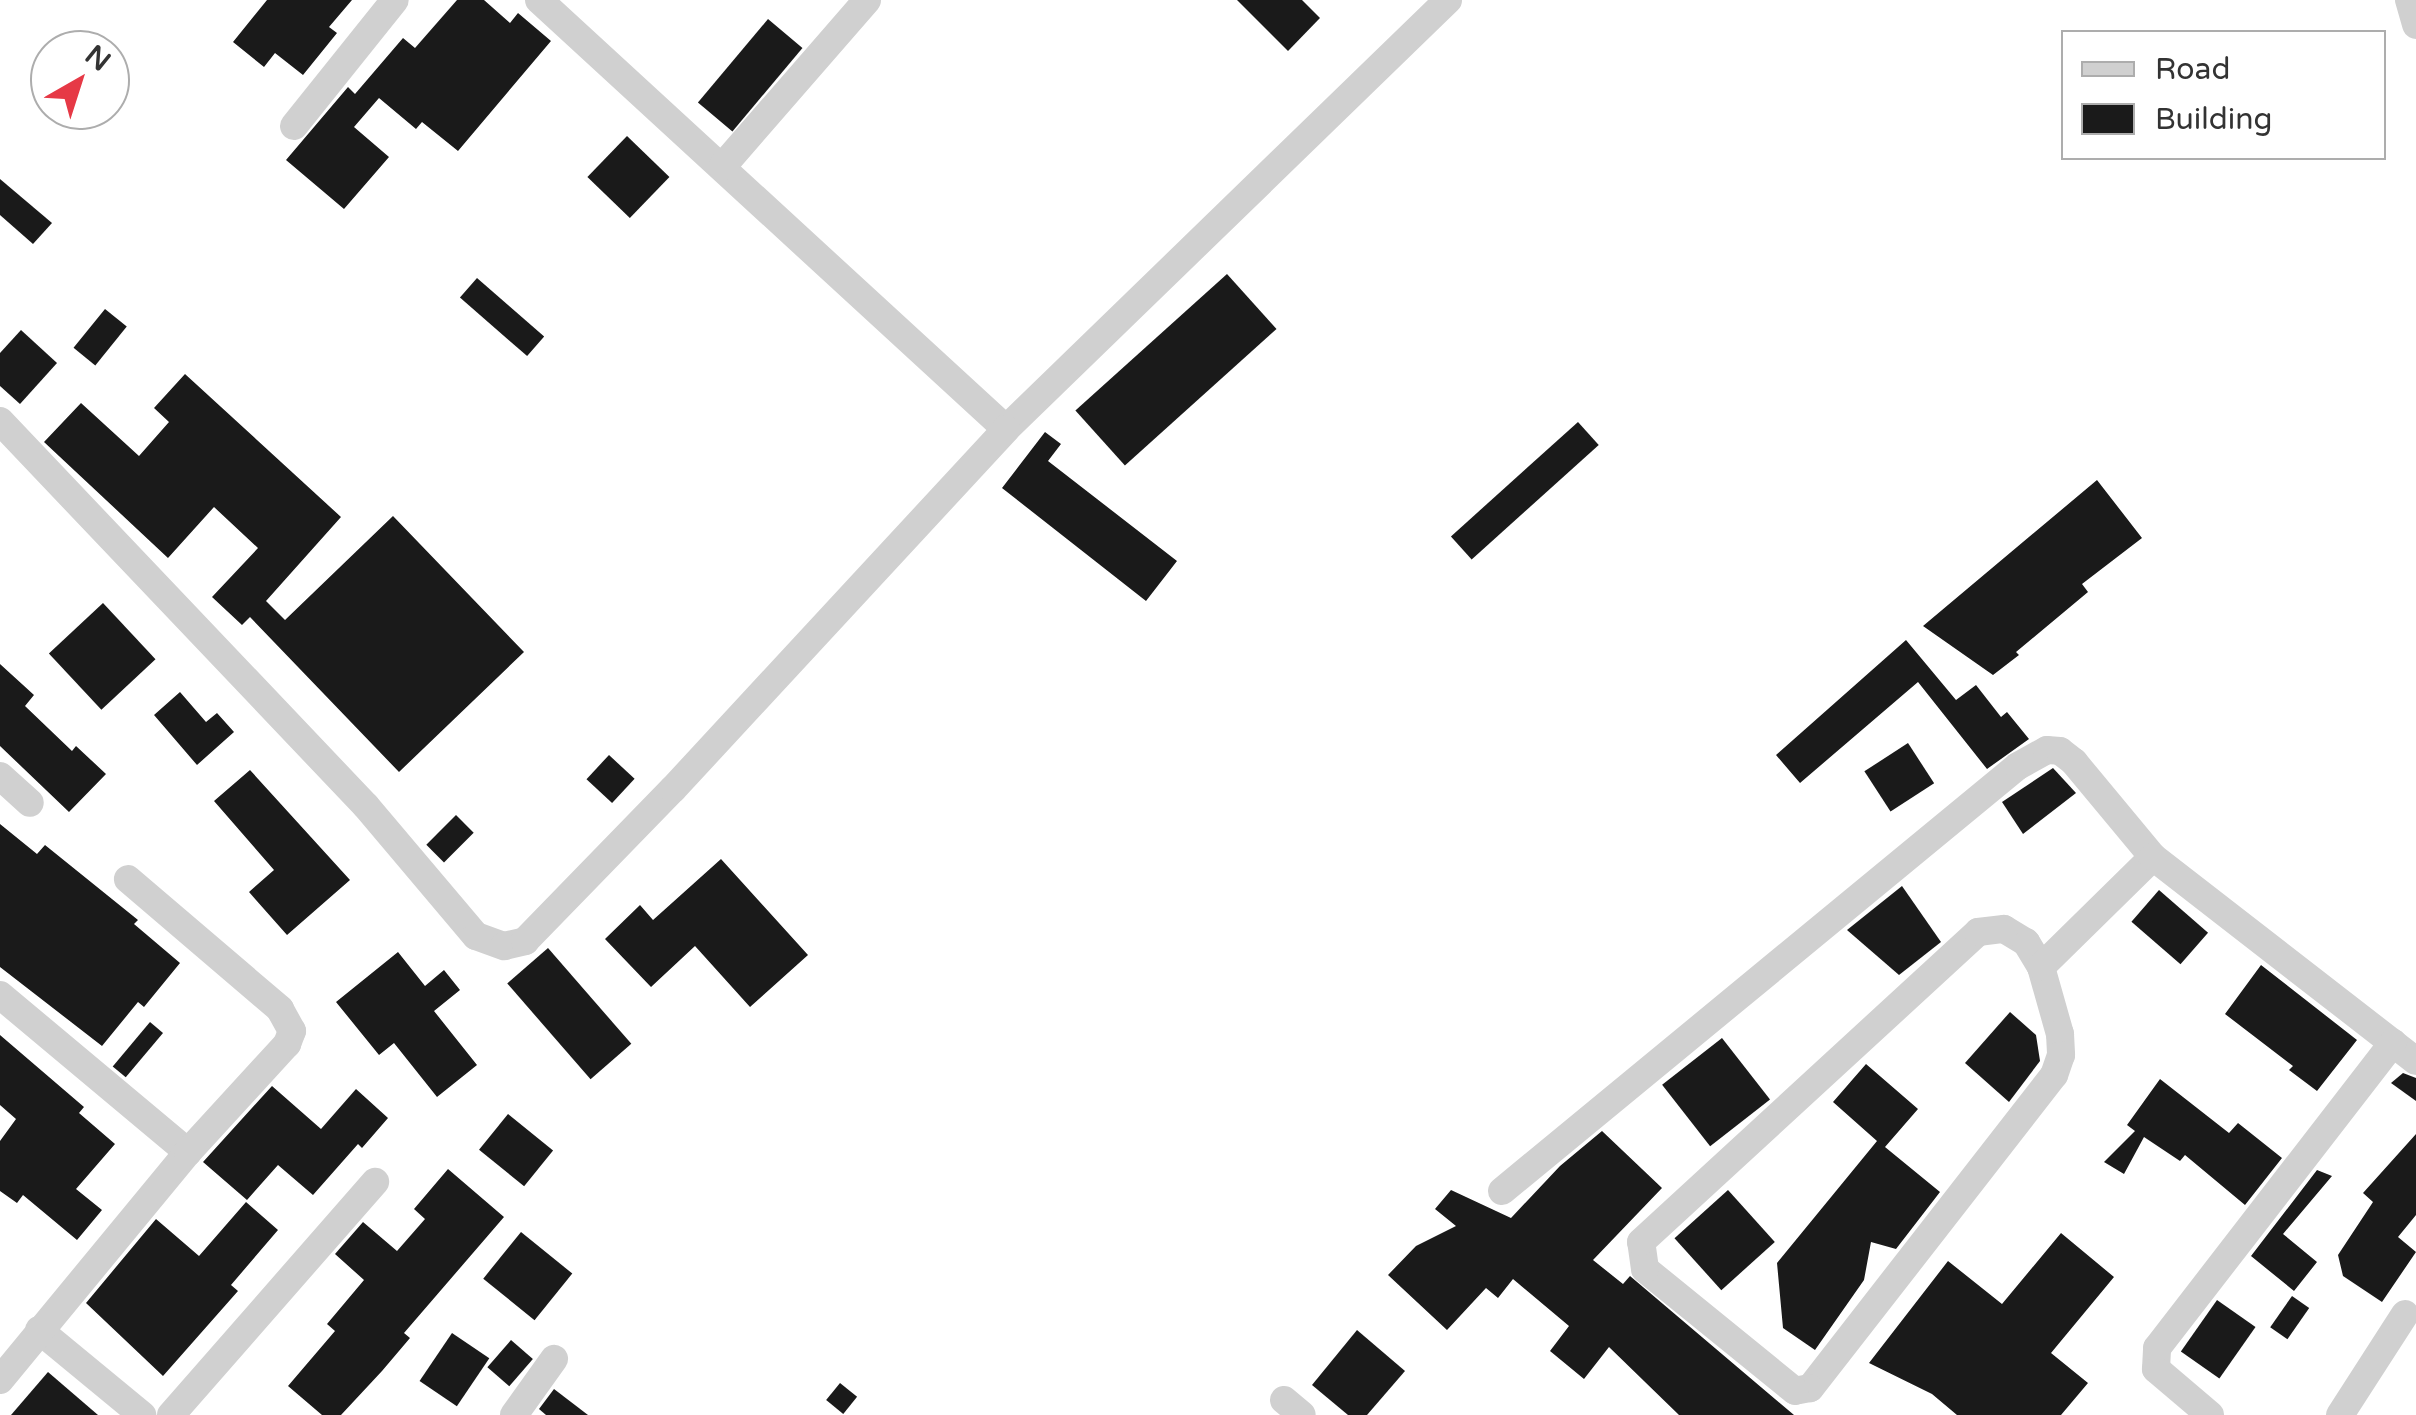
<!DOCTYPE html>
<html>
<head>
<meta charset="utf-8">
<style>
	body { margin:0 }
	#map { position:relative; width:2416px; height:1415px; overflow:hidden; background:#fff; font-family:"Varela Round",sans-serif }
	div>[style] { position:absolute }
	.building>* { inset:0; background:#1a1a1a; transform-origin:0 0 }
	.minor>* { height:28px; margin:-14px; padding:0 14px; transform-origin:14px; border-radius:14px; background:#d0d0d0 }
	span { translate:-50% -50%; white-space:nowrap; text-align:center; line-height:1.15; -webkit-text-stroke:10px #fff; paint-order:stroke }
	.legend { position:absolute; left:2061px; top:30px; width:325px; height:130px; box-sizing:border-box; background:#fff; border:2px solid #adadad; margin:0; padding:12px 18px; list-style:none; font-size:30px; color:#333 }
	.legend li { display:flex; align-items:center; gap:20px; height:50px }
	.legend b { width:50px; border:2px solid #adadad }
	.north { position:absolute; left:30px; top:30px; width:100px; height:100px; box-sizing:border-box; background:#fff; border:2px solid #adadad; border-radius:50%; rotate:39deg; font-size:28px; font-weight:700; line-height:40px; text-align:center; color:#333 }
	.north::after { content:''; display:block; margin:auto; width:35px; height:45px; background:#e63946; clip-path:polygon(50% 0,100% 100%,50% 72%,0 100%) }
</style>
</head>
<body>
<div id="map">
	<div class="building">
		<i style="clip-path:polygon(267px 0,352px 0,329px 27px,337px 33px,303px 75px,275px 53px,264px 67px,233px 42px)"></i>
		<i style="clip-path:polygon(457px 0,484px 0,510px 23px,518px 13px,551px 41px,458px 151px,422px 122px,416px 129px,379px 98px,354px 127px,389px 157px,344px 209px,286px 160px,348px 87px,355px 94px,403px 38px,415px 48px)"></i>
		<i style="clip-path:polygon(1237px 0,1302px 0,1320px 18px,1288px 51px)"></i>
		<i style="left:768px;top:19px;width:45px;height:109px;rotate:40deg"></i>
		<i style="left:627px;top:136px;width:59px;height:57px;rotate:44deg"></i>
		<i style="clip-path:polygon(0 179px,52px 223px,33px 244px,0 215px)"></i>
		<i style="left:1227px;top:274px;width:74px;height:204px;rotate:48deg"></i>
		<i style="left:477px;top:278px;width:89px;height:26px;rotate:41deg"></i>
		<i style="left:105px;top:309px;width:28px;height:50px;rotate:39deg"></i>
		<i style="clip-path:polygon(21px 330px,57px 363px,20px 404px,0 386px,0 353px)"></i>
		<i style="clip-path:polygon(185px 374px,341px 517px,266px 601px,285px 620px,393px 516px,524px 652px,399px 772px,250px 617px,242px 625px,212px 597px,258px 548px,214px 507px,168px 558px,44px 442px,81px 403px,139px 456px,169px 422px,154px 408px)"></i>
		<i style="left:1578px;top:422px;width:31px;height:171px;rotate:48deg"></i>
		<i style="clip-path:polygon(1045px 432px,1061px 444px,1048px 461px,1177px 561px,1146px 601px,1002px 488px)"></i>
		<i style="clip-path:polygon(2097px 480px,2142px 538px,2082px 584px,2088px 592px,2016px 652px,2019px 655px,1993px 675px,1923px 626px)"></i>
		<i style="left:103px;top:603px;width:77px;height:74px;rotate:47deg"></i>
		<i style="clip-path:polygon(1906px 640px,1956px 700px,1976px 685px,2001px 717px,2007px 712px,2029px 739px,1987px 769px,1918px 682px,1800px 783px,1776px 755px)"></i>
		<i style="clip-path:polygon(0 664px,34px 695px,25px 706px,72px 751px,76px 746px,106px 774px,69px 812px,0 746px)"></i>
		<i style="clip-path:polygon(180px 692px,206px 722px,217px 713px,234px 732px,197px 765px,154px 715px)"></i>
		<i style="left:1908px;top:743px;width:48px;height:52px;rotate:57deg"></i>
		<i style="left:609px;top:755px;width:35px;height:33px;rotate:43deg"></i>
		<i style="clip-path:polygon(2053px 768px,2076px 793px,2023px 834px,2002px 802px)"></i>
		<i style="clip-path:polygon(250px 770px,350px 880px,287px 935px,249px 892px,274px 870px,214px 801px)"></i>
		<i style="left:456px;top:815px;width:25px;height:42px;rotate:45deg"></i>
		<i style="clip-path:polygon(0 824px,37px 854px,45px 845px,138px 920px,134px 924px,180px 963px,144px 1007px,138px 1002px,102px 1046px,0 967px)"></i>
		<i style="clip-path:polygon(721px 859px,808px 955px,750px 1007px,695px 946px,651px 987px,605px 939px,640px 905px,653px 920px)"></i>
		<i style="clip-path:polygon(1902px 886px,1941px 942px,1899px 975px,1847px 930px)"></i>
		<i style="left:2159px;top:890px;width:65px;height:42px;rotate:41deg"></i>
		<i style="left:548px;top:948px;width:127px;height:54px;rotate:49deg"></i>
		<i style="clip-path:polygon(398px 952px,425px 986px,444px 970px,460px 990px,434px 1011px,477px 1065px,437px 1097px,394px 1043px,379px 1055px,336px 1002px)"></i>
		<i style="clip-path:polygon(2261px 965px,2357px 1040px,2317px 1091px,2289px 1070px,2293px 1066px,2225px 1014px)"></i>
		<i style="clip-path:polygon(2010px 1012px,2036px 1035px,2040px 1061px,2009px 1102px,1965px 1063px)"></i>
		<i style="left:150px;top:1022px;width:17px;height:58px;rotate:40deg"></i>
		<i style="clip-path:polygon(0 1035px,84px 1107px,79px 1113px,115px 1144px,76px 1189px,102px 1210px,77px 1240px,23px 1195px,17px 1203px,0 1191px,0 1141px,16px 1119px,0 1105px)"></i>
		<i style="left:1722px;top:1038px;width:78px;height:76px;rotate:52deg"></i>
		<i style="clip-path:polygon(1866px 1064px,1918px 1109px,1885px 1147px,1940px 1192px,1896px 1249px,1871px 1242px,1864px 1280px,1815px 1350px,1783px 1328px,1777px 1263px,1877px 1141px,1833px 1102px)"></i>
		<i style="clip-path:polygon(2403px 1073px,2416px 1078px,2416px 1101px,2391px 1083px)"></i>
		<i style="clip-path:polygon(2160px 1079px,2229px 1133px,2238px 1123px,2282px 1158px,2245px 1205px,2185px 1155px,2180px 1161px,2144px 1137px,2124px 1174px,2104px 1162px,2135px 1131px,2127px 1125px)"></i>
		<i style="clip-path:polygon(272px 1086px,321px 1129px,356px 1089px,388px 1118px,362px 1148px,358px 1144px,313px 1195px,278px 1165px,247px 1200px,203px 1162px)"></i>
		<i style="left:508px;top:1114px;width:58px;height:46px;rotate:39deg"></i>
		<i style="clip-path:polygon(1602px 1131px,1662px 1188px,1593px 1260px,1623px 1284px,1630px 1276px,1794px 1415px,1679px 1415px,1609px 1347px,1584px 1379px,1550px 1351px,1569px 1326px,1513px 1279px,1498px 1298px,1486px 1288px,1447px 1330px,1388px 1275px,1416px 1246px,1456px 1226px,1435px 1209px,1451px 1190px,1511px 1218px,1560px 1166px)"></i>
		<i style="clip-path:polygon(2416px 1134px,2416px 1215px,2398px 1237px,2416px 1252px,2382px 1302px,2343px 1276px,2338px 1255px,2373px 1202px,2363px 1193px)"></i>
		<i style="clip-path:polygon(448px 1169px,504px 1217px,404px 1333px,410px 1338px,382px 1371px,341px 1415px,322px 1415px,288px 1386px,335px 1331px,327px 1324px,364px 1280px,335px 1254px,363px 1222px,397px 1251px,425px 1219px,414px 1209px)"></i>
		<i style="clip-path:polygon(2317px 1170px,2332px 1176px,2283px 1234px,2317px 1262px,2294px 1291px,2251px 1256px)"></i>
		<i style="left:1728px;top:1190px;width:70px;height:72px;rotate:48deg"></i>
		<i style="clip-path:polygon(246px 1202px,278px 1230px,231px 1285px,238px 1291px,163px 1376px,86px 1303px,156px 1219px,199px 1256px)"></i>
		<i style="left:521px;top:1232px;width:66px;height:60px;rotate:39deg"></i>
		<i style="clip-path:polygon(2061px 1233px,2114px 1277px,2051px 1353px,2088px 1383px,2061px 1415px,1957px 1415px,1932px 1394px,1869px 1363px,1948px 1261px,2002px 1304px)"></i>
		<i style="left:2292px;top:1296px;width:21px;height:38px;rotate:35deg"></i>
		<i style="left:2217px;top:1300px;width:47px;height:63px;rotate:35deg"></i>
		<i style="clip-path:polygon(1357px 1330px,1405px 1371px,1367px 1415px,1348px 1415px,1312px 1385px)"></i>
		<i style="left:452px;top:1333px;width:45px;height:58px;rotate:34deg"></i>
		<i style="left:511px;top:1340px;width:29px;height:36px;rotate:41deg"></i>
		<i style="clip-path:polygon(48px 1372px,98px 1415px,11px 1415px)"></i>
		<i style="left:840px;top:1383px;width:22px;height:22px;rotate:39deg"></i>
		<i style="clip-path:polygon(554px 1389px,588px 1415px,546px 1415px,539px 1409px)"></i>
	</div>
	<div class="minor">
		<i style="left:539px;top:0;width:634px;rotate:42.57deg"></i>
		<i style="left:1006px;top:429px;width:616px;rotate:-44.14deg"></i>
		<i style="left:2409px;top:0;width:26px;rotate:74deg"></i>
		<i style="left:294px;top:126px;width:161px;rotate:-51.3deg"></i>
		<i style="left:722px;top:167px;width:221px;rotate:-49deg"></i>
		<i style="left:0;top:421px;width:531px;rotate:46.45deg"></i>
		<i style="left:366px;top:806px;width:170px;rotate:49.8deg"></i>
		<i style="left:476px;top:936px;width:30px;rotate:20deg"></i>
		<i style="left:504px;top:946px;width:22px;rotate:-13deg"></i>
		<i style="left:525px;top:941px;width:212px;rotate:-45.8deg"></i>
		<i style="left:673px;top:789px;width:490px;rotate:-47.2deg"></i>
		<i style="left:0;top:776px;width:40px;rotate:42deg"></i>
		<i style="left:2004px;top:929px;width:26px;rotate:31deg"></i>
		<i style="left:2026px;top:942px;width:29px;rotate:59deg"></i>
		<i style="left:2041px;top:967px;width:70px;rotate:74.2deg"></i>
		<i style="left:2060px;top:1034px;width:21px;rotate:87deg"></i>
		<i style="left:2061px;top:1055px;width:21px;rotate:109deg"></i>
		<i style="left:2054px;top:1075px;width:397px;rotate:127.9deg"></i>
		<i style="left:1810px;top:1388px;width:15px;rotate:169deg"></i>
		<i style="left:1795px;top:1391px;width:193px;rotate:-140.9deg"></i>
		<i style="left:1645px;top:1269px;width:27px;rotate:-98deg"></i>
		<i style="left:1641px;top:1242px;width:458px;rotate:-42.6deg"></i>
		<i style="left:1978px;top:932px;width:26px;rotate:-7deg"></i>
		<i style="left:2041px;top:967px;width:157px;rotate:-44.5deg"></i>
		<i style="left:0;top:995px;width:245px;rotate:39.9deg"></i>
		<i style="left:1502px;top:1191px;width:668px;rotate:-39.48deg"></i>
		<i style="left:2018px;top:766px;width:33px;rotate:-29deg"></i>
		<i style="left:2047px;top:750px;width:13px;rotate:4deg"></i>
		<i style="left:2060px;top:751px;width:18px;rotate:38deg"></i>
		<i style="left:2074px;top:762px;width:124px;rotate:50.3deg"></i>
		<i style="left:2153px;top:857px;width:333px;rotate:37.8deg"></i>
		<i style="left:39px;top:1330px;width:134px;rotate:39.5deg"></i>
		<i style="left:0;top:1380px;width:296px;rotate:-50.5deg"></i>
		<i style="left:188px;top:1152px;width:147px;rotate:-47.5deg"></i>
		<i style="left:287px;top:1044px;width:14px;rotate:-69deg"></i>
		<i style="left:292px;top:1031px;width:25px;rotate:-119deg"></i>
		<i style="left:280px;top:1009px;width:200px;rotate:-139.5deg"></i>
		<i style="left:1284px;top:1400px;width:23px;rotate:40deg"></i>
		<i style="left:171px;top:1415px;width:310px;rotate:-48.8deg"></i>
		<i style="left:514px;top:1415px;width:69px;rotate:-54.5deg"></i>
		<i style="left:2210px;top:1415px;width:71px;rotate:-139.6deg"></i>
		<i style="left:2156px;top:1369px;width:21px;rotate:-87deg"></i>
		<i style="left:2157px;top:1348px;width:386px;rotate:-52.3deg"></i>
		<i style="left:2340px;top:1415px;width:120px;rotate:-57.2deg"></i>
	</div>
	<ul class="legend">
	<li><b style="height:12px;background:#d0d0d0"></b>Road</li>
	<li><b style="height:28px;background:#1a1a1a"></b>Building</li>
	</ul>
	<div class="north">N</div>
</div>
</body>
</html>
